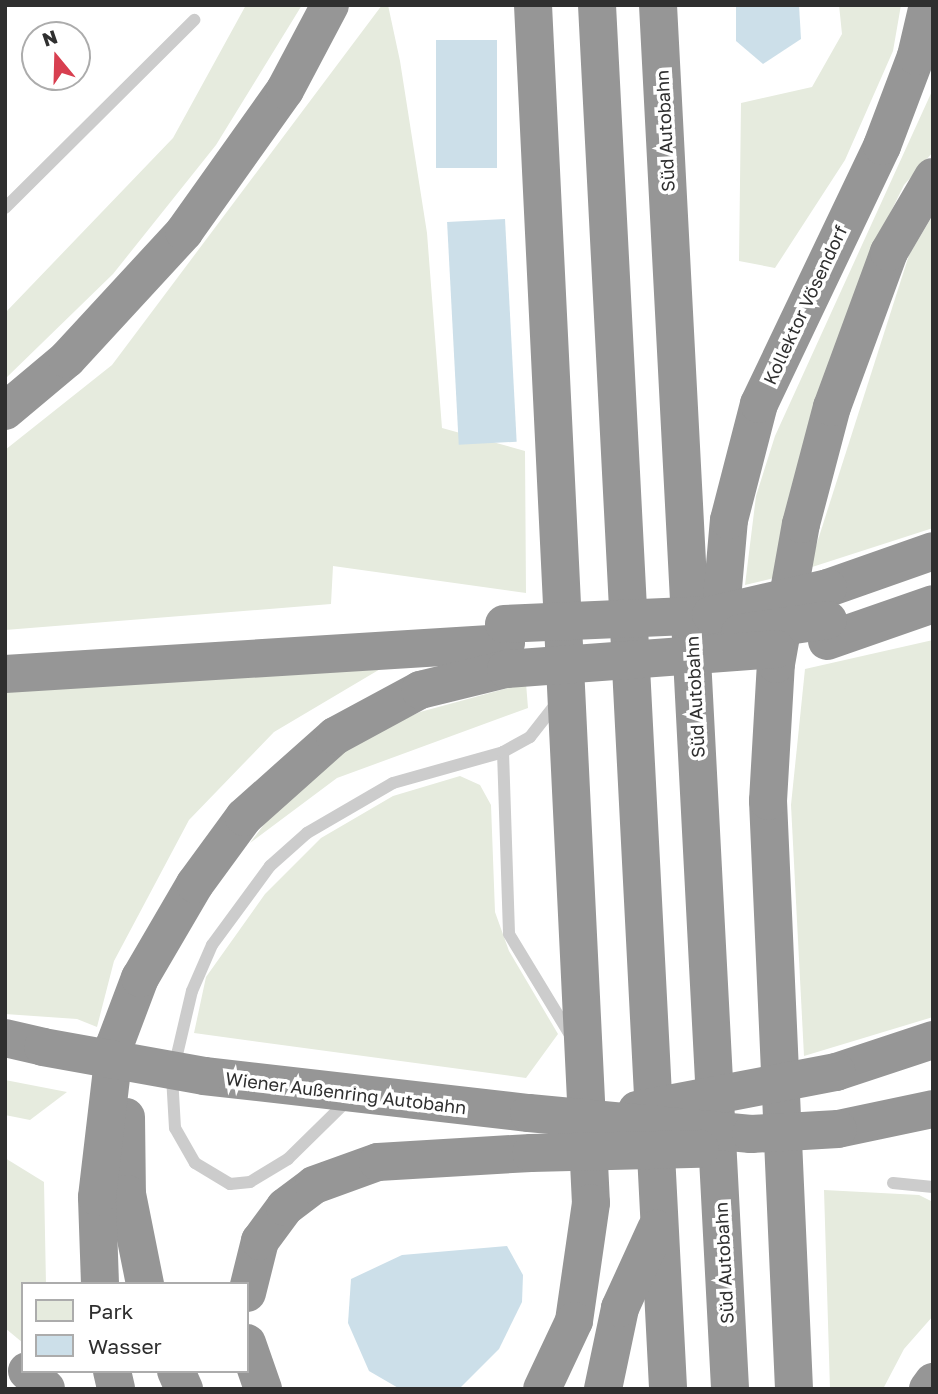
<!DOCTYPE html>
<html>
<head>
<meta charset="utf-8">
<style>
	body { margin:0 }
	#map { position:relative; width:938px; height:1394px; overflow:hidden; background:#fff; font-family:"Golos Text",sans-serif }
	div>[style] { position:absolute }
	.green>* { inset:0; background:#e6ebde }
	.water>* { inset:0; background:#ccdfe9; transform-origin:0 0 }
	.service>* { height:12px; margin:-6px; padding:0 6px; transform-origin:6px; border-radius:6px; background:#ccc }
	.motorway>* { height:38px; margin:-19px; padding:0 19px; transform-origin:19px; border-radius:19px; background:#969696 }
	.motorway-bridge>* { height:38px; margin:-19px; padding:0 19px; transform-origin:19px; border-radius:19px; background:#969696 }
	span { translate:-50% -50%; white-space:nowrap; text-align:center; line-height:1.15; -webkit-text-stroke:7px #fff; paint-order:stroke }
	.street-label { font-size:18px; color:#2f2f2f }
	.frame { position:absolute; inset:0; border:7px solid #2f2f2f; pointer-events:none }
	.legend { position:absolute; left:21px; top:1282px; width:228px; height:91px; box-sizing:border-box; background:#fff; border:2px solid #acacac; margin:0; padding:9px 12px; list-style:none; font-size:21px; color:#2f2f2f }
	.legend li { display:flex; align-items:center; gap:14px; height:35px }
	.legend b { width:35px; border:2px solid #acacac }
	.north { position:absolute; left:21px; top:21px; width:70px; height:70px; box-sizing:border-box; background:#fff; border:2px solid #acacac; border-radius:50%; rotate:341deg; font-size:19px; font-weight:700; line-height:28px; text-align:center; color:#2f2f2f }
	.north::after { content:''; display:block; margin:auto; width:24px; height:32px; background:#d83f50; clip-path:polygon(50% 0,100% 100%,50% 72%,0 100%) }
</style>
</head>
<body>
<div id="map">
	<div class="green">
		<i style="clip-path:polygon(246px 5px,302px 5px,216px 145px,113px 274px,5px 379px,5px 313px,173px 138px)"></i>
		<i style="clip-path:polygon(382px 5px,388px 5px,400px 61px,427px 233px,442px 428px,525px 451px,526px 593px,333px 566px,331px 604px,5px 630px,5px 450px,112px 365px)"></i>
		<i style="clip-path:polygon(839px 5px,901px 5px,893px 51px,845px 160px,775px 268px,739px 261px,741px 103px,812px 87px,842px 34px)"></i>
		<i style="clip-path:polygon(933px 89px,933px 152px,904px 185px,868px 258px,774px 578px,745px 585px,756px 496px,775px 436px)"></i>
		<i style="clip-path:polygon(933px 215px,933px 528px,809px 568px,909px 255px)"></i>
		<i style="clip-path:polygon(933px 640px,933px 1017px,804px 1056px,791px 805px,805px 669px)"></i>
		<i style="clip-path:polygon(387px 665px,274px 732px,189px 820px,114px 961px,97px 1027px,77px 1019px,5px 1014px,5px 689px)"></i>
		<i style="clip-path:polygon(526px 683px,528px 708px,337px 778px,250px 843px,280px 803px,362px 738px,420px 712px)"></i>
		<i style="clip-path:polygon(460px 776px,480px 785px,491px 805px,495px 912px,509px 951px,558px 1034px,526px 1078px,194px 1033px,206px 977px,265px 894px,321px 838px,393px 796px)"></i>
		<i style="clip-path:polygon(5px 1080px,67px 1092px,30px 1120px,5px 1115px)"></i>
		<i style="clip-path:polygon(5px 1158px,44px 1182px,46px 1284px,23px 1284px,23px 1343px,5px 1328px)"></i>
		<i style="clip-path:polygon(824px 1190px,919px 1195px,933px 1202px,933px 1316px,904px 1349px,883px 1389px,830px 1389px)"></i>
	</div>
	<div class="water">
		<i style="clip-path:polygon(736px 5px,799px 5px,801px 39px,763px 64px,736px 41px)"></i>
		<i style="left:497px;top:40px;width:128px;height:61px;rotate:90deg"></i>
		<i style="left:505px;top:219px;width:223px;height:58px;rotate:87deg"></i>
		<i style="clip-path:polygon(507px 1246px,523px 1275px,522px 1302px,499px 1349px,459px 1389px,400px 1389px,369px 1371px,348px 1323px,351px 1279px,402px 1255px)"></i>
	</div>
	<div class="service">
		<i style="left:5px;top:208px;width:267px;rotate:-44.8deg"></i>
		<i style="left:503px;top:752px;width:182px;rotate:88.1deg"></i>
		<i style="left:509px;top:934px;width:122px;rotate:58.8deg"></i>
		<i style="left:349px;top:1099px;width:86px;rotate:135.5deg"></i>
		<i style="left:288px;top:1159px;width:44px;rotate:148.8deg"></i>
		<i style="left:250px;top:1182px;width:20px;rotate:174deg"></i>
		<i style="left:230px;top:1184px;width:41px;rotate:-149deg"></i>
		<i style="left:195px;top:1163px;width:40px;rotate:-119.7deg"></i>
		<i style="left:175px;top:1128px;width:52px;rotate:-93.3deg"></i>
		<i style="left:172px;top:1076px;width:87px;rotate:-76.8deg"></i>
		<i style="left:192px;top:991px;width:50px;rotate:-66.5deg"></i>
		<i style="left:212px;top:945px;width:98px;rotate:-53.7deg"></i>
		<i style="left:270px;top:866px;width:50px;rotate:-41.7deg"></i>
		<i style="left:307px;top:833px;width:99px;rotate:-30.2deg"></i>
		<i style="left:393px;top:783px;width:114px;rotate:-15.7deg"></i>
		<i style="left:503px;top:752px;width:31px;rotate:-29deg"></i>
		<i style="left:530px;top:737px;width:41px;rotate:-52deg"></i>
		<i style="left:893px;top:1183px;width:40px;rotate:5.7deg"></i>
	</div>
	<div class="motorway">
		<i style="left:533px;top:5px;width:1199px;rotate:87.23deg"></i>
		<i style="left:591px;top:1203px;width:119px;rotate:98.2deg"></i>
		<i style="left:574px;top:1321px;width:75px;rotate:115.2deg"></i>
		<i style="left:597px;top:5px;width:1386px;rotate:87.06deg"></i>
		<i style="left:658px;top:5px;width:1386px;rotate:87.02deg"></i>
		<i style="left:5px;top:411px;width:81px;rotate:-40deg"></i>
		<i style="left:67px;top:359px;width:173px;rotate:-47.3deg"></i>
		<i style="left:184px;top:232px;width:174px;rotate:-54.6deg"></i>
		<i style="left:285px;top:90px;width:96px;rotate:-62.1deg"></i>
		<i style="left:828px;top:588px;width:111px;rotate:-19.4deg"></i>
		<i style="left:827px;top:641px;width:112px;rotate:-19.2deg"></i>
		<i style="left:718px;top:645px;width:125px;rotate:-85deg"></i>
		<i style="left:729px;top:520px;width:120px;rotate:-75.5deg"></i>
		<i style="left:759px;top:404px;width:286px;rotate:-64.5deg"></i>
		<i style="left:882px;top:146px;width:96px;rotate:-69.3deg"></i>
		<i style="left:916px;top:56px;width:52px;rotate:-76.8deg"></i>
		<i style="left:5px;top:674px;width:502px;rotate:-3.54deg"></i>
		<i style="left:5px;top:1038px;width:39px;rotate:13deg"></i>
		<i style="left:836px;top:1072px;width:102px;rotate:-18.3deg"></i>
		<i style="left:204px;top:1076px;width:327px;rotate:6.5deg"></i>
		<i style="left:126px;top:1117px;width:77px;rotate:89.3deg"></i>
		<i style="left:127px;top:1194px;width:92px;rotate:78.7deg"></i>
		<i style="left:838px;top:1129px;width:97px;rotate:-11.9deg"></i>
		<i style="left:100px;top:1284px;width:87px;rotate:-92deg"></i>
		<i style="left:97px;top:1197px;width:154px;rotate:-83.3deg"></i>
		<i style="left:115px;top:1044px;width:71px;rotate:-69.3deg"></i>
		<i style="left:140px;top:978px;width:109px;rotate:-59.7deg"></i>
		<i style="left:195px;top:884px;width:83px;rotate:-53.8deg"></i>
		<i style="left:244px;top:817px;width:122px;rotate:-41.7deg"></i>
		<i style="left:335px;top:736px;width:97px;rotate:-28.4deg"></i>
		<i style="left:420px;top:690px;width:89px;rotate:-13.7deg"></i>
		<i style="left:247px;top:1293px;width:54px;rotate:-76deg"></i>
		<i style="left:260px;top:1241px;width:42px;rotate:-53.7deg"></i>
		<i style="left:285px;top:1207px;width:36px;rotate:-37deg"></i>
		<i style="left:314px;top:1185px;width:68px;rotate:-19.8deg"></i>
		<i style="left:378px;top:1162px;width:153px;rotate:-3.4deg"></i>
		<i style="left:247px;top:1343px;width:49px;rotate:70.8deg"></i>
		<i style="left:27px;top:1371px;width:26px;rotate:43deg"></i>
		<i style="left:112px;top:1371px;width:18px;rotate:77deg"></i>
		<i style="left:176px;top:1371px;width:20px;rotate:66deg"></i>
		<i style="left:603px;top:1389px;width:83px;rotate:-78.1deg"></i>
		<i style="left:620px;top:1308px;width:87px;rotate:-65.5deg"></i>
		<i style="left:794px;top:1389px;width:589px;rotate:-92.53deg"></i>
		<i style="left:768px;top:801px;width:137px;rotate:-86.7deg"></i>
		<i style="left:776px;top:664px;width:142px;rotate:-79.9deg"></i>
		<i style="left:801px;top:524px;width:121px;rotate:-75.2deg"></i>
		<i style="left:832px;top:407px;width:165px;rotate:-69.8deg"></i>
		<i style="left:889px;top:252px;width:87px;rotate:-59.6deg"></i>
		<i style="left:928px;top:1389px;width:9px;rotate:-54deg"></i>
	</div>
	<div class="motorway-bridge">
		<i style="left:504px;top:624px;width:207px;rotate:-2.5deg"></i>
		<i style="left:711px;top:615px;width:120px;rotate:-13deg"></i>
		<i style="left:740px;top:633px;width:89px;rotate:-8.4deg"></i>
		<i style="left:506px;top:669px;width:271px;rotate:-4.2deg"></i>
		<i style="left:43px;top:1047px;width:164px;rotate:10.2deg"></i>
		<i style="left:637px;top:1110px;width:203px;rotate:-10.8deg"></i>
		<i style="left:529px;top:1113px;width:223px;rotate:5.4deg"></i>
		<i style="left:751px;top:1134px;width:87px;rotate:-3.3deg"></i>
		<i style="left:531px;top:1153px;width:169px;rotate:-1.4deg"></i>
	</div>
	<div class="street-label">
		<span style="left:665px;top:131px;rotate:-93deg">Süd Autobahn</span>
		<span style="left:805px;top:305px;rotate:-65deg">Kollektor Vösendorf</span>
		<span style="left:695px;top:697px;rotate:-93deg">Süd Autobahn</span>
		<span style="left:346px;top:1093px;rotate:7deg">Wiener Außenring Autobahn</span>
		<span style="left:724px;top:1263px;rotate:-93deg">Süd Autobahn</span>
	</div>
	<div class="frame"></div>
	<ul class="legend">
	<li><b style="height:19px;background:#e6ebde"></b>Park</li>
	<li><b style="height:19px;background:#ccdfe9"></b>Wasser</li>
	</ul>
	<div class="north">N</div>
</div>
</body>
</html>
